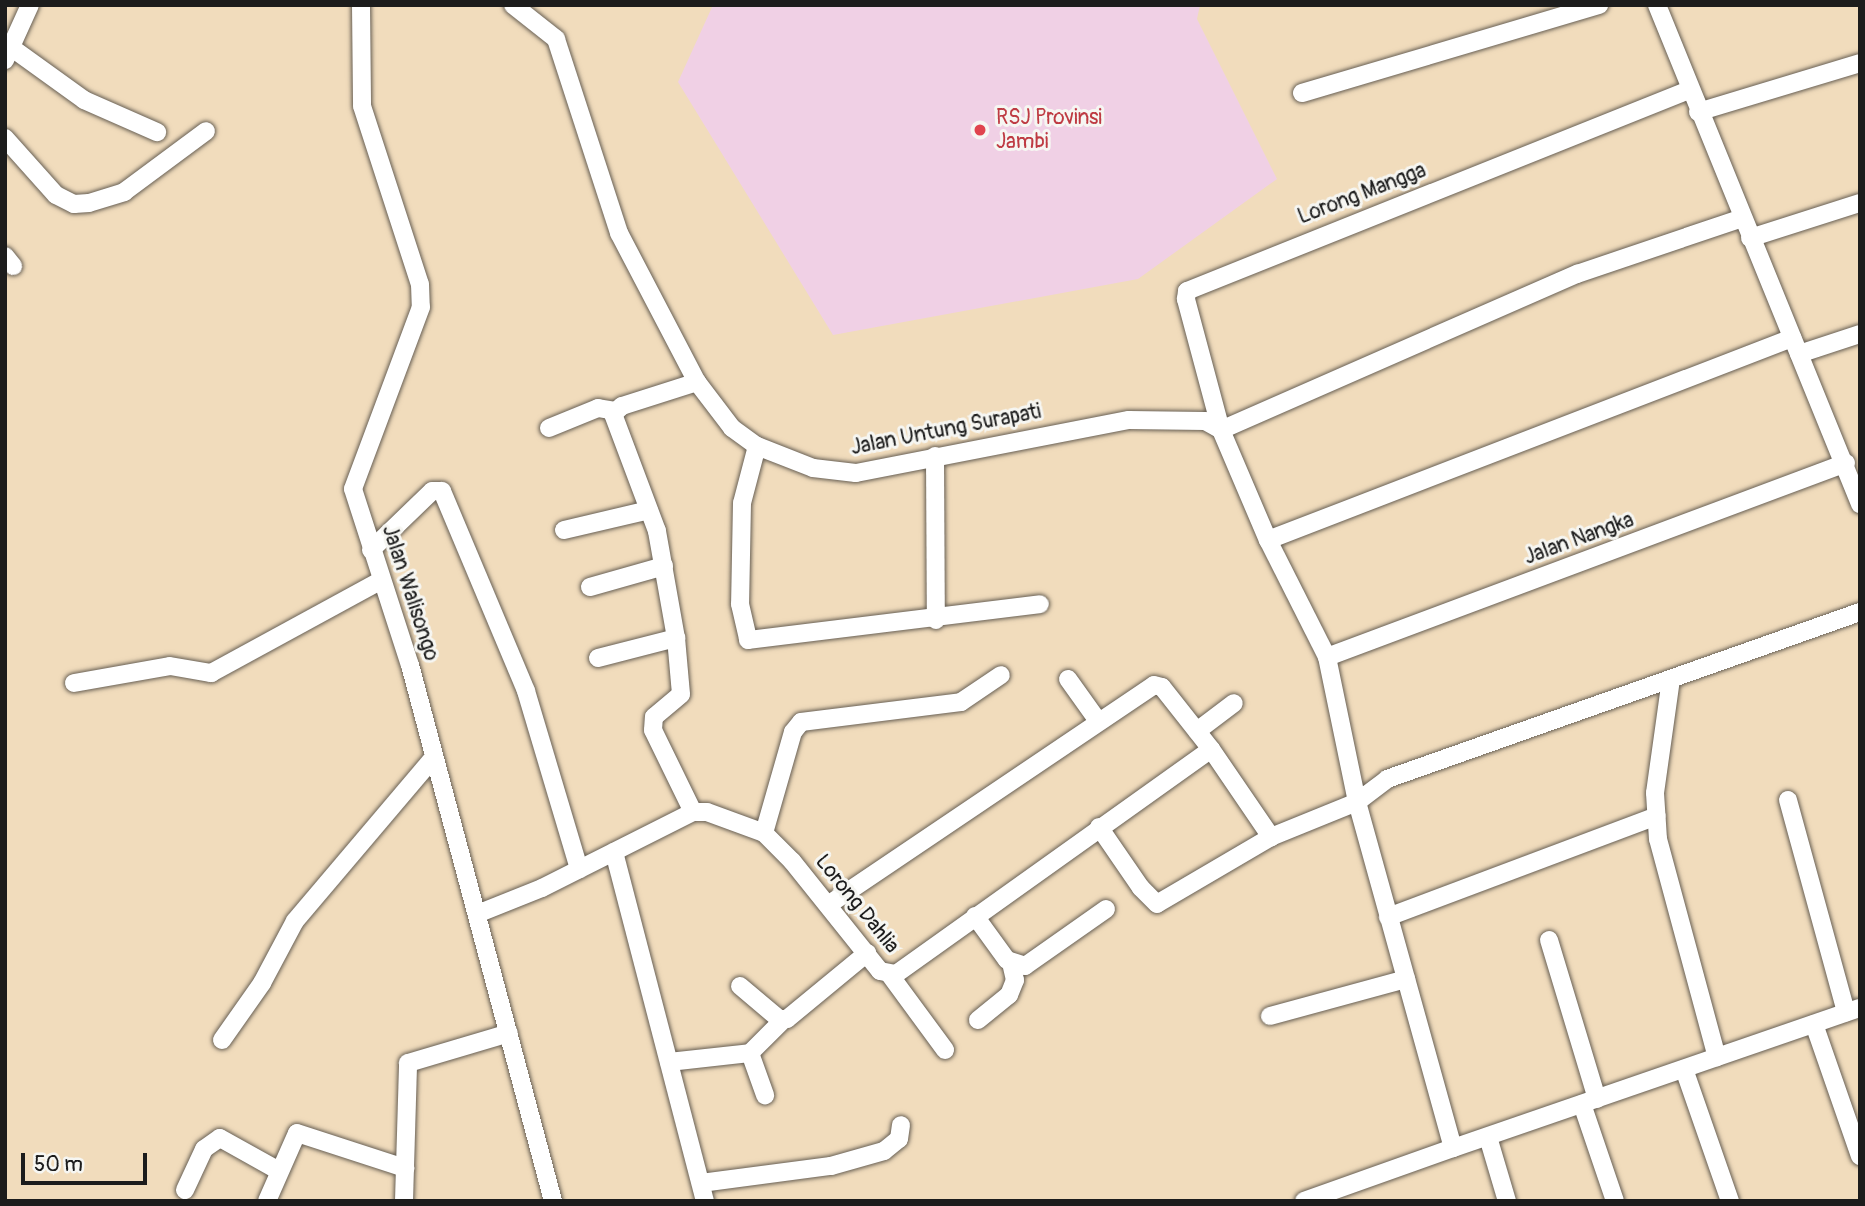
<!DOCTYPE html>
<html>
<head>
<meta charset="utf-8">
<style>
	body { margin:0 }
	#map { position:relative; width:1865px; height:1206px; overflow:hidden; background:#f1dcbc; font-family:Pangolin,sans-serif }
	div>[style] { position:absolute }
	.built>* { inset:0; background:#f0d0e5 }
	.roads { filter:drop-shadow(0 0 2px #675f54) drop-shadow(0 0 2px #675f54) }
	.minor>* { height:18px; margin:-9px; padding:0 9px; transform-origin:9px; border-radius:9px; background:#fff }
	.dots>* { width:19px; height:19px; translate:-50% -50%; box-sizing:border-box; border:4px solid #f6f6f2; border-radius:50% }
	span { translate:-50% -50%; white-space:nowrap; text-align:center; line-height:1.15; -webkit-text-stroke:6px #f6f6f2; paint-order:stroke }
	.health-label { font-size:21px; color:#be3a42 }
	.left { translate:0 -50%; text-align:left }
	.street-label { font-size:21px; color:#1c1c1c }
	.frame { position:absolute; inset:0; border:7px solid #1c1c1c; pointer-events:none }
	.scale { position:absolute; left:21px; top:1153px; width:126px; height:32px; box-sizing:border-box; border:4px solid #1c1c1c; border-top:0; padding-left:9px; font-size:21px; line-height:24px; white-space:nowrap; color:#1c1c1c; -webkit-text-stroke:5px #f6f6f2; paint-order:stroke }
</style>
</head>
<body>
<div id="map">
	<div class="built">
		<i style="clip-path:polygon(713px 5px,1200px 5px,1197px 19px,1277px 179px,1138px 279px,833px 335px,678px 82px)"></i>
	</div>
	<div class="roads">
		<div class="minor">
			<i style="left:361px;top:5px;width:101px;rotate:89.4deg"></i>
			<i style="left:362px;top:106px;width:187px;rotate:72deg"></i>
			<i style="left:420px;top:284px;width:23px;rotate:88deg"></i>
			<i style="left:421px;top:307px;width:194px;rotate:110.5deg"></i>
			<i style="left:353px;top:489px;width:185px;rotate:72.1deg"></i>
			<i style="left:410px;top:665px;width:555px;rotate:75.06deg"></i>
			<i style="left:513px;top:5px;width:55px;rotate:38.3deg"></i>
			<i style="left:556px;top:39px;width:204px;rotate:72deg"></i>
			<i style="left:619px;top:233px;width:168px;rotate:62.4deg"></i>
			<i style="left:697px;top:382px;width:58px;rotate:52.7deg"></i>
			<i style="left:732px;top:428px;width:31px;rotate:36deg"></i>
			<i style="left:757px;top:446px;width:60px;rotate:21.4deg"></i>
			<i style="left:813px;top:468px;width:43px;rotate:6.6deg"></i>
			<i style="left:856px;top:473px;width:278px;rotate:-11deg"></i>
			<i style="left:1129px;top:420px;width:76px;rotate:0.8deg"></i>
			<i style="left:1205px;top:421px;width:18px;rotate:29deg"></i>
			<i style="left:1221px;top:430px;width:120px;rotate:66.9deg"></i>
			<i style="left:1268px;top:540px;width:131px;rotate:63.2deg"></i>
			<i style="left:1327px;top:657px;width:148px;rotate:78.3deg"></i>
			<i style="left:1357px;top:802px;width:93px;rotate:157.9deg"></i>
			<i style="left:1271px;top:837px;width:132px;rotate:149.6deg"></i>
			<i style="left:1157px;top:904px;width:23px;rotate:-135deg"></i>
			<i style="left:1141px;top:888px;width:74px;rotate:-124.5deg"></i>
			<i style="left:1657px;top:5px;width:539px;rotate:67.86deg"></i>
			<i style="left:12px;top:48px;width:89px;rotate:35.8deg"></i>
			<i style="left:84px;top:100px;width:80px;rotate:23.7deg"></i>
			<i style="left:5px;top:60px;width:60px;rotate:-65.6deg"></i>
			<i style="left:1302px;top:93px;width:310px;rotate:-16.5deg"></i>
			<i style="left:1698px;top:112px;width:169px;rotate:-16.8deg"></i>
			<i style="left:5px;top:138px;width:76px;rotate:48.2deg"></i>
			<i style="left:56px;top:195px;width:20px;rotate:27deg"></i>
			<i style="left:74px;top:204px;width:15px;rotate:-4deg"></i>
			<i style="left:89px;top:203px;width:37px;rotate:-17deg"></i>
			<i style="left:124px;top:192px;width:102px;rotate:-36.6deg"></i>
			<i style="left:1750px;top:238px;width:115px;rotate:-17.7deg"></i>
			<i style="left:5px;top:256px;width:13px;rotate:51deg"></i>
			<i style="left:1799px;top:354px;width:64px;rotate:-18.2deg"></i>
			<i style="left:549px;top:428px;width:53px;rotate:-22.2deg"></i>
			<i style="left:598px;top:408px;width:17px;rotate:10deg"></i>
			<i style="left:1221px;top:430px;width:136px;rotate:-105deg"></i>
			<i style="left:1186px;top:299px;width:8px;rotate:-83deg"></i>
			<i style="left:1187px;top:291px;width:541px;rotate:-21.82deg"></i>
			<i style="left:1221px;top:430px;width:389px;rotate:-23.7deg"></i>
			<i style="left:1577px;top:274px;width:174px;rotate:-18.7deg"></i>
			<i style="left:757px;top:446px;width:59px;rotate:104.7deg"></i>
			<i style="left:742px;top:503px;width:101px;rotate:91.1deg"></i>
			<i style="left:740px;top:604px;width:37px;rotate:77deg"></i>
			<i style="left:748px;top:640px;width:294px;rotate:-7deg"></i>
			<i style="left:935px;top:456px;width:164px;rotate:89.7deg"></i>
			<i style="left:564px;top:530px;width:87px;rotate:-13.2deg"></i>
			<i style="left:1268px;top:540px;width:562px;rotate:-21.08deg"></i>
			<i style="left:371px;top:550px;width:85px;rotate:-44deg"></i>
			<i style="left:432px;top:491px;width:10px"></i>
			<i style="left:442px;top:491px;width:217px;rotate:67.2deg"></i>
			<i style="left:526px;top:691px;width:186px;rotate:73.4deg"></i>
			<i style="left:590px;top:587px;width:77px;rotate:-15.8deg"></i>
			<i style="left:1327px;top:657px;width:554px;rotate:-20.5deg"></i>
			<i style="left:598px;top:658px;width:81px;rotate:-14.4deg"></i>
			<i style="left:1068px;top:679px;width:52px;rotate:54.5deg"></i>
			<i style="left:1671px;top:679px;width:115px;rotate:98deg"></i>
			<i style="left:1655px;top:793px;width:46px;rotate:86.3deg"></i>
			<i style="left:1658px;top:839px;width:226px;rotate:74.9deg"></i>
			<i style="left:74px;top:683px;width:97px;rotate:-10deg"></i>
			<i style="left:170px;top:666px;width:42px;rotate:9.7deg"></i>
			<i style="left:211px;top:673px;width:192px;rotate:-28.6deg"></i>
			<i style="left:1197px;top:731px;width:46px;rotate:-37.1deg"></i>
			<i style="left:1788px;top:800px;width:220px;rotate:74.7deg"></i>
			<i style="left:693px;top:812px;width:91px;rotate:-116deg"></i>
			<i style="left:653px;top:730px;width:13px;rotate:-86deg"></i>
			<i style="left:654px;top:717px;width:35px;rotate:-40deg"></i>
			<i style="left:681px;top:694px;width:56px;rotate:-95.1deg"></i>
			<i style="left:676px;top:638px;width:109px;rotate:-100.1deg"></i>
			<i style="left:657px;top:531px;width:125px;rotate:-110.6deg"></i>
			<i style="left:613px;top:414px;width:12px;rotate:-42deg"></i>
			<i style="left:622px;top:406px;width:79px;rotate:-17.7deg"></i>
			<i style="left:764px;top:833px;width:105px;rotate:-74deg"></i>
			<i style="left:793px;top:732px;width:13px;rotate:-51deg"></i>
			<i style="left:801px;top:722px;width:161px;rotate:-7.1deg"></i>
			<i style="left:961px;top:702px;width:48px;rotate:-34deg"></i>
			<i style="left:614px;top:852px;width:361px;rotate:75.4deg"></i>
			<i style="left:828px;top:905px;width:393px;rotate:-34deg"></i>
			<i style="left:1154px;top:685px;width:8px;rotate:14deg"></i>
			<i style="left:1162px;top:687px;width:79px;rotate:51.7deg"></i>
			<i style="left:1211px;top:749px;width:107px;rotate:55.7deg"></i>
			<i style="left:477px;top:914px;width:70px;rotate:-21.8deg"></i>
			<i style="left:542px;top:888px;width:169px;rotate:-26.7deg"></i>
			<i style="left:693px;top:812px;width:14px"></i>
			<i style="left:707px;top:812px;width:61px;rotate:20.2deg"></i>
			<i style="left:764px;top:833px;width:40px;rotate:45deg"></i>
			<i style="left:792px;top:861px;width:141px;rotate:51.3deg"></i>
			<i style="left:880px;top:971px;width:16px;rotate:11deg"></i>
			<i style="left:896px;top:974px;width:387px;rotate:-35.5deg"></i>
			<i style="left:975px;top:916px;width:54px;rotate:54deg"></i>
			<i style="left:1007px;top:960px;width:19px;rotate:18deg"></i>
			<i style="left:1025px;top:966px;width:99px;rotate:-35.1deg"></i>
			<i style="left:1388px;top:917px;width:287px;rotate:-20.6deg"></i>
			<i style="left:1549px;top:940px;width:166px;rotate:73.2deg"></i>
			<i style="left:890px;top:975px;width:93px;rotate:53.7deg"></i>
			<i style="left:740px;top:986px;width:51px;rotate:40.2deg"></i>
			<i style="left:779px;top:1019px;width:8px"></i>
			<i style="left:787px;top:1019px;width:104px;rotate:-39.5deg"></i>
			<i style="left:1270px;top:1016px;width:141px;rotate:-15.2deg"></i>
			<i style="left:978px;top:1020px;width:40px;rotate:-39deg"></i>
			<i style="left:1009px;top:995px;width:16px;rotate:-68deg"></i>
			<i style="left:1015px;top:980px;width:17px;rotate:-103deg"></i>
			<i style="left:1814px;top:1024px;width:140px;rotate:70.8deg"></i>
			<i style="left:222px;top:1040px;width:70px;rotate:-54.9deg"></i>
			<i style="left:262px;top:983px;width:70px;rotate:-62deg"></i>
			<i style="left:295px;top:921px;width:215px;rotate:-49.7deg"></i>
			<i style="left:750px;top:1053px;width:47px;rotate:-45deg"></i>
			<i style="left:669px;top:1062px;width:81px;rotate:-6.3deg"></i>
			<i style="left:750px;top:1053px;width:45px;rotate:70.3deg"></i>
			<i style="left:1684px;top:1069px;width:140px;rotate:70.8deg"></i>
			<i style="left:1582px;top:1104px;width:102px;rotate:71.2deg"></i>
			<i style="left:1488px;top:1137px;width:67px;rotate:73.5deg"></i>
			<i style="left:1453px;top:1148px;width:430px;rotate:-19deg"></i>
			<i style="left:701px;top:1183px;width:131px;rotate:-7.5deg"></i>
			<i style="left:831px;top:1166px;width:55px;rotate:-15.8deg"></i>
			<i style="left:884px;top:1151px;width:19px;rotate:-39deg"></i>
			<i style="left:899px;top:1139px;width:14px;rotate:-82deg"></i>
			<i style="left:185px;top:1190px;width:45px;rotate:-65.1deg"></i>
			<i style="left:204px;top:1149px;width:19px;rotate:-35deg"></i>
			<i style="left:220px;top:1138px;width:68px;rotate:29.2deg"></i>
			<i style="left:267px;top:1201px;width:74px;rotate:-66.2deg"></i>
			<i style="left:297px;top:1133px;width:114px;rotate:18deg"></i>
			<i style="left:404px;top:1201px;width:138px;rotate:-88.3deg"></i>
			<i style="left:408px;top:1063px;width:105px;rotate:-16.5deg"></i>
			<i style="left:1304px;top:1201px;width:158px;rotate:-19.6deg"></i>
			<i style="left:1453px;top:1148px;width:359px;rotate:-105.5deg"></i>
			<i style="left:1357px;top:802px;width:38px;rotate:-37deg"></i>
			<i style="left:1387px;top:779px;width:502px;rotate:-19.45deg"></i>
		</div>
	</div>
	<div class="dots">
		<i style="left:980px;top:130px;background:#e0444e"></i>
	</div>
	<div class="health-label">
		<span class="left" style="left:996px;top:130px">RSJ Provinsi<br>Jambi</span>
	</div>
	<div class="street-label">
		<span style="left:1362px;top:194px;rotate:-21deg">Lorong Mangga</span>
		<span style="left:946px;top:430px;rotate:-11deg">Jalan Untung Surapati</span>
		<span style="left:1579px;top:539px;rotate:-20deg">Jalan Nangka</span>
		<span style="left:410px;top:593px;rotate:72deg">Jalan Walisongo</span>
		<span style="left:857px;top:904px;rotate:51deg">Lorong Dahlia</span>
	</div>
	<div class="frame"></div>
	<div class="scale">50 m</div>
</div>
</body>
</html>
